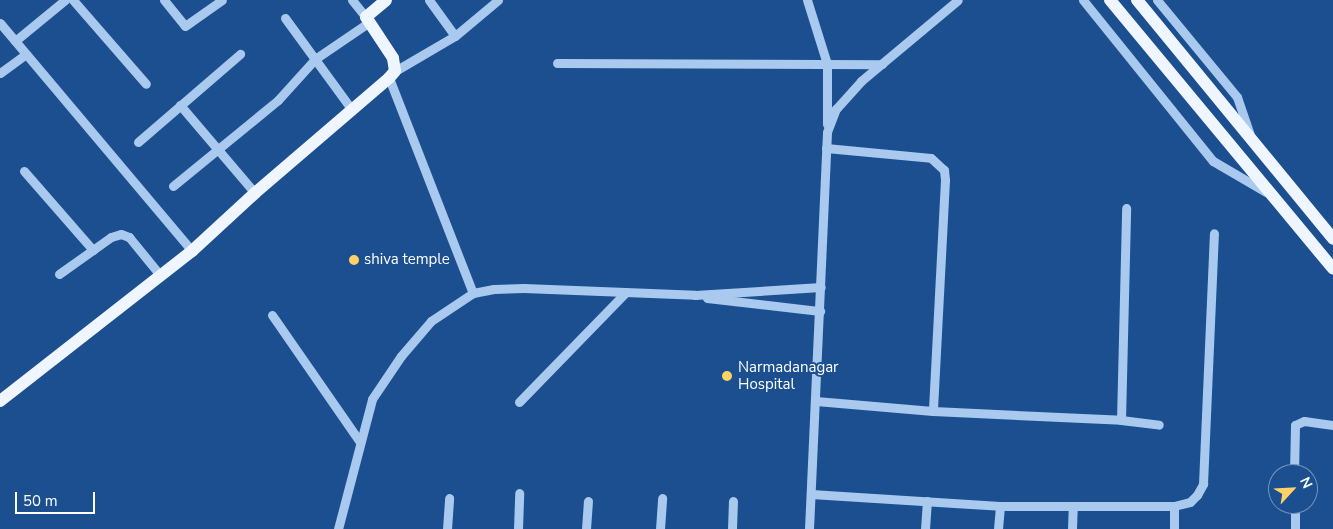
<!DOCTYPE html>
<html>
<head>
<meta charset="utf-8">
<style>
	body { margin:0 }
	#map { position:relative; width:1333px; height:529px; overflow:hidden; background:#1b4f8f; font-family:"Nunito Sans",sans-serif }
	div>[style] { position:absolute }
	.minor>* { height:9px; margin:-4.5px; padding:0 4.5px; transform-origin:4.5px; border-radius:4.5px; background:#a9c9ee }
	.major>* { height:12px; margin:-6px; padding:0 6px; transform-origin:6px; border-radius:6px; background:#f0f6ff }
	.dots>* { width:14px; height:14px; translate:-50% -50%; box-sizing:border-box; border:2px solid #1b4f8f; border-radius:50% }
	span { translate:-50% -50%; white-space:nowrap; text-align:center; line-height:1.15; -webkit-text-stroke:4px #1b4f8f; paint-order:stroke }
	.poi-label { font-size:15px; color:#fff }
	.left { translate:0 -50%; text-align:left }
	.north { position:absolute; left:1268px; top:464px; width:50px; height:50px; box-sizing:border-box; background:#1b4f8f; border:1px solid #7695bc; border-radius:50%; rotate:65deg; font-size:14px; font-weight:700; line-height:20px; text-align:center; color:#fff }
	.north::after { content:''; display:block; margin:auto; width:18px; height:22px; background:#ffd166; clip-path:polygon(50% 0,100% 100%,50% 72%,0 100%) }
	.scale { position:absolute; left:15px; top:492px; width:80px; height:22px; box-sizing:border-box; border:2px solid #fff; border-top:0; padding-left:6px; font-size:15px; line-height:18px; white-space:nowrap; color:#fff; -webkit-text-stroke:4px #1b4f8f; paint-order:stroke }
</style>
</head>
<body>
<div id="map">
	<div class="minor">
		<i style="left:73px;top:0;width:111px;rotate:49deg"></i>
		<i style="left:164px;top:0;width:33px;rotate:51deg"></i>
		<i style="left:185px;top:26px;width:45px;rotate:-35.1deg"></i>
		<i style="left:352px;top:0;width:22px;rotate:51deg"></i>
		<i style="left:429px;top:0;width:44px;rotate:54.2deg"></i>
		<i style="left:807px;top:0;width:67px;rotate:72.6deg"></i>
		<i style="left:827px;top:64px;width:60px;rotate:90deg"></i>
		<i style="left:1083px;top:0;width:207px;rotate:51.1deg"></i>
		<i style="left:1213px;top:161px;width:61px;rotate:30.3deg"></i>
		<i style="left:1157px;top:0;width:126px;rotate:50.5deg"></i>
		<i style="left:1237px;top:97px;width:39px;rotate:71deg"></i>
		<i style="left:285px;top:18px;width:114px;rotate:53.9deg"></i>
		<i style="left:0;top:23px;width:298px;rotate:49.9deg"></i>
		<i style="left:15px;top:41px;width:65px;rotate:-39.4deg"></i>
		<i style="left:557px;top:63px;width:325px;rotate:0.2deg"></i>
		<i style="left:395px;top:71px;width:69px;rotate:-30.3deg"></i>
		<i style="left:455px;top:36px;width:56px;rotate:-39.9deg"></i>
		<i style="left:0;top:73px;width:32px;rotate:-36deg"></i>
		<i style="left:389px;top:78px;width:231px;rotate:68.7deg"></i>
		<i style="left:180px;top:105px;width:116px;rotate:49.6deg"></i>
		<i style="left:138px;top:142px;width:135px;rotate:-40.8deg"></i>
		<i style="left:826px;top:148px;width:105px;rotate:5.4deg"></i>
		<i style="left:931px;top:158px;width:18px;rotate:43deg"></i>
		<i style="left:944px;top:170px;width:10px;rotate:84deg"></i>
		<i style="left:945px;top:180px;width:231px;rotate:93deg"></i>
		<i style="left:24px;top:171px;width:105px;rotate:48.9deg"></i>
		<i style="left:173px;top:186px;width:136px;rotate:-39.3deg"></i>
		<i style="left:278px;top:100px;width:55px;rotate:-47.9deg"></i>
		<i style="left:315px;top:59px;width:64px;rotate:-34.2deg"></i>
		<i style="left:59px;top:274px;width:64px;rotate:-35.4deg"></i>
		<i style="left:111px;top:237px;width:10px;rotate:-17deg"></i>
		<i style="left:121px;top:234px;width:9px;rotate:21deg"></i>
		<i style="left:129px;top:237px;width:49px;rotate:50.8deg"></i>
		<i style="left:707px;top:298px;width:114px;rotate:6.6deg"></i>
		<i style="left:272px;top:315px;width:155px;rotate:55.3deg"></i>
		<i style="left:816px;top:401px;width:117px;rotate:4.9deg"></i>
		<i style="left:933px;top:411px;width:188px;rotate:2.7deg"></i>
		<i style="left:1121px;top:420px;width:38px;rotate:7deg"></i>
		<i style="left:519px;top:402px;width:153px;rotate:-45.8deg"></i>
		<i style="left:1121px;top:420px;width:212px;rotate:-88.6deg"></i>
		<i style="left:1294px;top:474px;width:49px;rotate:-88.8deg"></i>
		<i style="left:1295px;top:425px;width:10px;rotate:-24deg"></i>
		<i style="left:1304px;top:421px;width:29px;rotate:8deg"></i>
		<i style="left:811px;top:494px;width:189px;rotate:3.6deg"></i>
		<i style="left:1000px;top:506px;width:174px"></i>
		<i style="left:1174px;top:506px;width:16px;rotate:-14deg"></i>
		<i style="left:1190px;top:502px;width:10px;rotate:-45deg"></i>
		<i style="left:1197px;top:495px;width:13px;rotate:-61deg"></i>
		<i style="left:1203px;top:484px;width:251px;rotate:-87.5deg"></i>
		<i style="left:1295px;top:504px;width:25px;rotate:90deg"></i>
		<i style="left:338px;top:529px;width:134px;rotate:-75.3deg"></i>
		<i style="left:372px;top:399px;width:52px;rotate:-56deg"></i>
		<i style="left:401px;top:356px;width:46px;rotate:-49.4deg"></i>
		<i style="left:431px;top:321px;width:50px;rotate:-33.7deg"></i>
		<i style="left:473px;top:293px;width:21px;rotate:-11deg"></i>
		<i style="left:494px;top:289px;width:30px;rotate:-2deg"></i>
		<i style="left:524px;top:288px;width:171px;rotate:2.3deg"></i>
		<i style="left:695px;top:295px;width:126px;rotate:-3.6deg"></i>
		<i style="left:447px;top:529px;width:31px;rotate:-86deg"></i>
		<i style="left:518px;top:529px;width:36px;rotate:-88deg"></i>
		<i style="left:586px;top:529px;width:28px;rotate:-86deg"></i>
		<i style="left:660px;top:529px;width:31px;rotate:-86deg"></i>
		<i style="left:732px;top:529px;width:28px;rotate:-88deg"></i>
		<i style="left:809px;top:529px;width:397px;rotate:-87.4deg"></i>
		<i style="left:827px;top:132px;width:25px;rotate:-69deg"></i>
		<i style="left:836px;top:109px;width:38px;rotate:-48deg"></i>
		<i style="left:861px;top:81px;width:126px;rotate:-39.9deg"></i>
		<i style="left:925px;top:529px;width:28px;rotate:-86deg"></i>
		<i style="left:998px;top:529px;width:23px;rotate:-85deg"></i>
		<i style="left:1072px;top:529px;width:23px;rotate:-88deg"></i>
		<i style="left:1174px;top:529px;width:23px;rotate:-90deg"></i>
	</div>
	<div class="major">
		<i style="left:1110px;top:0;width:349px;rotate:50.3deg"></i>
		<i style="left:1137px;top:0;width:309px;rotate:50.6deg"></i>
		<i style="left:0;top:401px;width:244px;rotate:-38deg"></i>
		<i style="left:192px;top:251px;width:86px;rotate:-42.6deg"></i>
		<i style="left:255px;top:193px;width:177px;rotate:-40.6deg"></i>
		<i style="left:389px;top:78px;width:9px;rotate:-49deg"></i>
		<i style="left:395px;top:71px;width:13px;rotate:-99deg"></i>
		<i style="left:393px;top:58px;width:49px;rotate:-123.4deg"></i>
		<i style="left:366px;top:17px;width:26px;rotate:-40deg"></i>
	</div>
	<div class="dots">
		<i style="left:354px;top:260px;background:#ffd166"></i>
		<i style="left:727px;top:376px;background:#ffd166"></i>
	</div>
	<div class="poi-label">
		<span class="left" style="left:364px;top:260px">shiva temple</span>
		<span class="left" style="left:738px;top:376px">Narmadanagar<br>Hospital</span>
	</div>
	<div class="north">N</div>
	<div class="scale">50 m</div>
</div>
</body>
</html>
